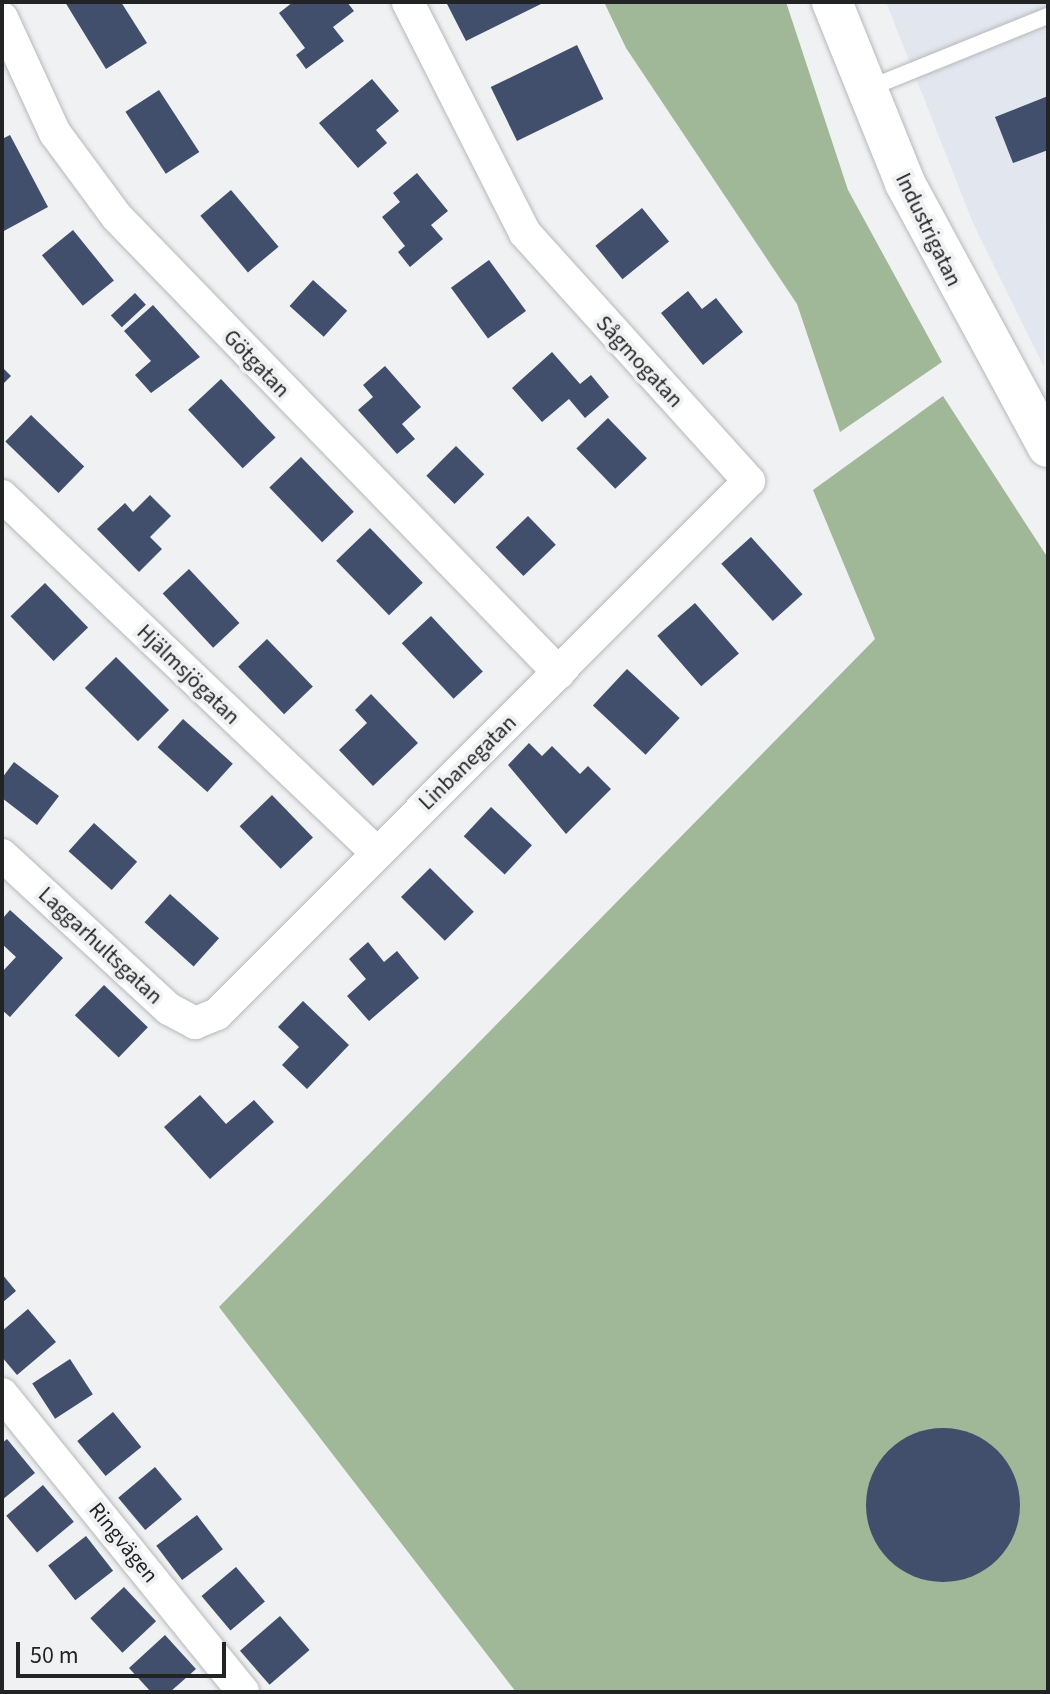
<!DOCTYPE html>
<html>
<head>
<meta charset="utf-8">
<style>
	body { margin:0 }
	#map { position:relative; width:1050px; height:1694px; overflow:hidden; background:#eff1f3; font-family:"Source Sans 3",sans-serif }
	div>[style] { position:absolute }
	.built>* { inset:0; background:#e1e6ef }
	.forest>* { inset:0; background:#a0b897 }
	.building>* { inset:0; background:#414f6d; transform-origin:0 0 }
	.round { border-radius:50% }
	.roads { filter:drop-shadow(0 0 2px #b7b8bb) drop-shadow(0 0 2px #b7b8bb) }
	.service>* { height:16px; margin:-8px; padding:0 8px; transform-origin:8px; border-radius:8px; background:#fff }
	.minor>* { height:32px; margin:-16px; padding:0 16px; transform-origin:16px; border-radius:16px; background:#fff }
	.tertiary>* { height:40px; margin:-20px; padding:0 20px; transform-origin:20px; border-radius:20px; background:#fff }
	span { translate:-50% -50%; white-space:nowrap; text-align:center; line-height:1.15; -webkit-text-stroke:8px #eff1f3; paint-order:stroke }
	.street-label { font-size:22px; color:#222324 }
	.frame { position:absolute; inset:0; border:4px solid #222324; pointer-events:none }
	.scale { position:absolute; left:16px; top:1642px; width:210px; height:36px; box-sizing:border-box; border:4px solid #222324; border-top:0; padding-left:10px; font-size:24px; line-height:28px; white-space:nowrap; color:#222324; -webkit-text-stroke:6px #eff1f3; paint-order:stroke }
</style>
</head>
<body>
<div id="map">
	<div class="built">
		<i style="clip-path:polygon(886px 2px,1048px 2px,1044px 367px,973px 223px)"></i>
	</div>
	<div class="forest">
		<i style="clip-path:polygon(604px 2px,786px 2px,848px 190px,942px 362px,840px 432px,797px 304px,626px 48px)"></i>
		<i style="clip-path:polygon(943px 396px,1048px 558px,1048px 1692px,516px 1692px,219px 1307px,875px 639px,813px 490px)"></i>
	</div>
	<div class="building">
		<i style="clip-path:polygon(65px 2px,121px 2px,147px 43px,106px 69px)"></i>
		<i style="clip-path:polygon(293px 2px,347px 2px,354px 11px,333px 27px,344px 41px,306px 69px,296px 55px,305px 48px,279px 13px)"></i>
		<i style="clip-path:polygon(446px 2px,545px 2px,466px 41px)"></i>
		<i style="left:577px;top:45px;width:60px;height:96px;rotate:64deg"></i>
		<i style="clip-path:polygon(372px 79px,399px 111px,376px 130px,387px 143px,358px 168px,319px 123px)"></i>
		<i style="left:159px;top:90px;width:74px;height:40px;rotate:57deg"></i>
		<i style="clip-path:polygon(1048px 96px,1048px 150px,1013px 163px,995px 117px)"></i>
		<i style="clip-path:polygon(10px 135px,48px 207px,2px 232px,2px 139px)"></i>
		<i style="clip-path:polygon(417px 173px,448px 211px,431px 225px,443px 239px,410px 267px,398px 252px,405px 246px,382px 217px,400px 202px,393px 193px)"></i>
		<i style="left:231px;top:190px;width:74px;height:40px;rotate:50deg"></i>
		<i style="left:642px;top:208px;width:43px;height:60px;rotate:51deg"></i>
		<i style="left:73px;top:230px;width:65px;height:40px;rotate:51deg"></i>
		<i style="left:489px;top:260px;width:63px;height:47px;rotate:54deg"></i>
		<i style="left:313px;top:280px;width:46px;height:35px;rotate:42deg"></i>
		<i style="clip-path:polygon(688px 291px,702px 309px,716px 298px,743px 332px,703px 365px,661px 313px)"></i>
		<i style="left:135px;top:293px;width:16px;height:33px;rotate:47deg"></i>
		<i style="clip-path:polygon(153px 305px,200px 357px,151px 393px,135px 375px,151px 361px,124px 331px)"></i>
		<i style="clip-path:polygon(552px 352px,580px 384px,591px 375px,609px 397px,585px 418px,569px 399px,542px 422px,512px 388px)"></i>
		<i style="clip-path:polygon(385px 366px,421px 407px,402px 424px,415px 439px,397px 454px,358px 410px,373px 397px,363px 385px)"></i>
		<i style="clip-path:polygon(2px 367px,11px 376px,2px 385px)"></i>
		<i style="left:221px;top:379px;width:80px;height:45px;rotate:47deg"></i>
		<i style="left:31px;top:415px;width:74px;height:37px;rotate:44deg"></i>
		<i style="left:608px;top:418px;width:56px;height:44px;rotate:46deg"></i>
		<i style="left:456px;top:446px;width:40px;height:42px;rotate:45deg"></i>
		<i style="left:301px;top:457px;width:76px;height:44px;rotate:46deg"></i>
		<i style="clip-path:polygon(150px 495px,171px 516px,150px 537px,162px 549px,139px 572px,97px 529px,125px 503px,133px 512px)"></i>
		<i style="left:528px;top:516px;width:40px;height:45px;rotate:46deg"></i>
		<i style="left:370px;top:528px;width:76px;height:47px;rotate:46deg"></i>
		<i style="left:751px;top:537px;width:77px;height:40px;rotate:48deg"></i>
		<i style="left:189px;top:569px;width:74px;height:36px;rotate:47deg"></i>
		<i style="left:45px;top:583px;width:62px;height:48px;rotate:46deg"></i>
		<i style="left:695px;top:603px;width:67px;height:50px;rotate:49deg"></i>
		<i style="left:431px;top:616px;width:76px;height:40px;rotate:47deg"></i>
		<i style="left:267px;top:639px;width:66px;height:40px;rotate:46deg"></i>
		<i style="left:116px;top:657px;width:75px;height:44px;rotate:45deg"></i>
		<i style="left:627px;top:669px;width:72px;height:50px;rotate:43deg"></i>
		<i style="clip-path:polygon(371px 694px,418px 743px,373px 786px,339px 750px,367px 723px,355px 710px)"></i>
		<i style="left:183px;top:719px;width:67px;height:38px;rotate:42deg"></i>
		<i style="clip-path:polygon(529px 743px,542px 756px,552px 746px,580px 774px,588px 766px,611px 789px,566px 834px,508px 765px)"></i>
		<i style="clip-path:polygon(14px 762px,59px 796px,37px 825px,2px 798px,2px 778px)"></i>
		<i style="left:272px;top:795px;width:59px;height:45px;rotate:46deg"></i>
		<i style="left:491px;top:807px;width:56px;height:40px;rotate:43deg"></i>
		<i style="left:94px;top:823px;width:58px;height:38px;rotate:42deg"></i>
		<i style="left:430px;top:868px;width:62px;height:41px;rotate:45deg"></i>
		<i style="left:170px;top:894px;width:66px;height:38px;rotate:42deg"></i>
		<i style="clip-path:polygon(10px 910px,63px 958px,10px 1017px,2px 1010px,2px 972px,16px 957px,2px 944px,2px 919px)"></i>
		<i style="clip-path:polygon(368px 942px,384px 962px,397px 951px,419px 978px,369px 1021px,347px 996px,366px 979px,349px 959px)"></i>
		<i style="left:104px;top:985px;width:61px;height:42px;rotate:44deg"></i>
		<i style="clip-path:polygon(303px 1001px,349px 1045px,307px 1089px,282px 1065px,299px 1047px,278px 1027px)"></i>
		<i style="clip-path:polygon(200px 1095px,226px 1124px,254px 1100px,274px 1122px,210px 1179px,164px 1127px)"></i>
		<i style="clip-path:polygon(2px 1274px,16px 1291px,2px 1303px)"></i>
		<i style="clip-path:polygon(28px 1309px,56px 1342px,17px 1375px,2px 1357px,2px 1331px)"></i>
		<i style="left:70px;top:1359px;width:42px;height:45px;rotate:57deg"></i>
		<i style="left:113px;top:1412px;width:45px;height:46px;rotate:51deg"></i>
		<i class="round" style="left:866px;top:1428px;width:154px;height:154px"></i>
		<i style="clip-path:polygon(7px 1439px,35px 1473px,2px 1500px,2px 1443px)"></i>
		<i style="left:155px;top:1467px;width:42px;height:48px;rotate:50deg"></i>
		<i style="left:43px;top:1485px;width:48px;height:48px;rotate:50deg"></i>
		<i style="left:197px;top:1515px;width:43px;height:51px;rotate:53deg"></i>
		<i style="left:86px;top:1536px;width:44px;height:48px;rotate:52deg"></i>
		<i style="left:236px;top:1567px;width:45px;height:45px;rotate:50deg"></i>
		<i style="left:124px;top:1587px;width:47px;height:46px;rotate:47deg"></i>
		<i style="left:280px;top:1616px;width:45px;height:53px;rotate:49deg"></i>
		<i style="clip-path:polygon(165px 1635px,196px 1669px,170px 1692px,151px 1692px,129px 1668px)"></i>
	</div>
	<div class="roads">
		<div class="service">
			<i style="left:867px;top:89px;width:195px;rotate:-22deg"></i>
		</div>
		<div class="minor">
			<i style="left:2px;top:18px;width:127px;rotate:65.3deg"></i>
			<i style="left:55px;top:133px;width:104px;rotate:53.6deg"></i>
			<i style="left:117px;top:217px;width:635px;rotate:45.89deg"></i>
			<i style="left:2px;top:496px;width:516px;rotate:43.59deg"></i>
			<i style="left:2px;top:855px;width:227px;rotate:42.7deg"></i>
			<i style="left:169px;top:1009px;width:30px;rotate:28deg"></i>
			<i style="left:195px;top:1023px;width:24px;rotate:-22deg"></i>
			<i style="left:217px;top:1014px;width:753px;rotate:-45.05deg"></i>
			<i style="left:749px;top:481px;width:334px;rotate:-132.1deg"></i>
			<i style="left:525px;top:233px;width:259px;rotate:-116.9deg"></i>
			<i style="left:2px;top:1394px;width:383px;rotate:51deg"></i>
		</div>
		<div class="tertiary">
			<i style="left:832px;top:2px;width:195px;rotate:68deg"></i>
			<i style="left:905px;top:183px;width:300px;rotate:61.6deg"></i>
		</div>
	</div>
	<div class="street-label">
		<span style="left:928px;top:230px;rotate:64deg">Industrigatan</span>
		<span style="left:639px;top:362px;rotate:47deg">Sågmogatan</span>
		<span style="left:256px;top:364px;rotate:46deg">Götgatan</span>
		<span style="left:188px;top:675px;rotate:44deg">Hjälmsjögatan</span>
		<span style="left:468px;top:763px;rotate:-44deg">Linbanegatan</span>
		<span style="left:100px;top:946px;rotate:43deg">Laggarhultsgatan</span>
		<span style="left:123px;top:1543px;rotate:51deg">Ringvägen</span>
	</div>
	<div class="frame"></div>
	<div class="scale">50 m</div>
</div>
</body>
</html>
